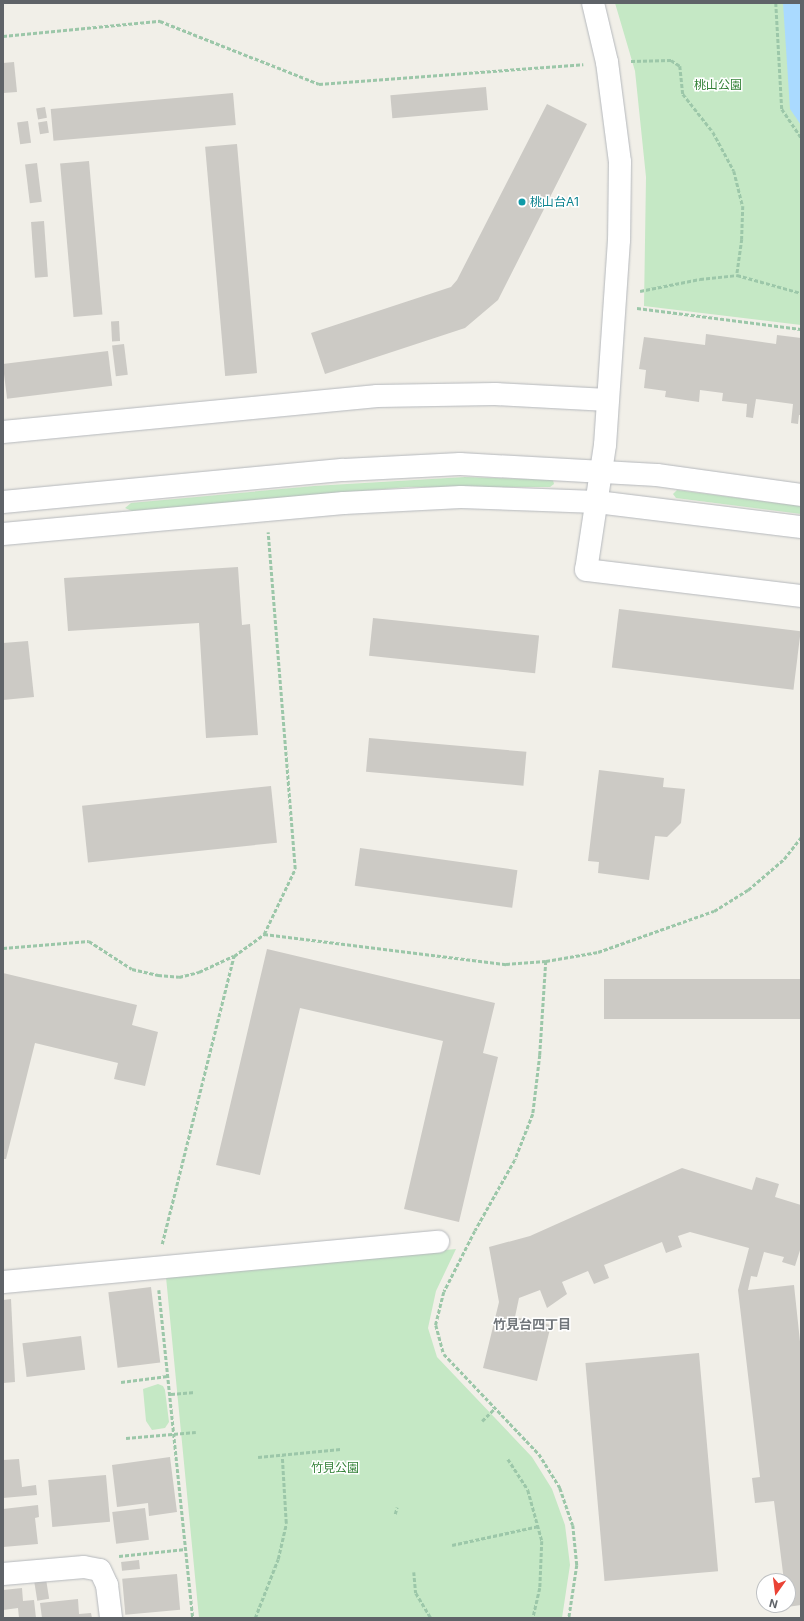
<!DOCTYPE html>
<html>
<head>
<meta charset="utf-8">
<style>
	body { margin:0 }
	#map { position:relative; width:804px; height:1621px; overflow:hidden; background:#f1efe8; font-family:Inter,"Noto Sans JP",sans-serif }
	div>[style] { position:absolute }
	.green>* { inset:0; background:#c5e8c5 }
	.water>* { inset:0; background:#aadaff }
	.building>* { inset:0; background:#cccac5; transform-origin:0 0 }
	.path>* { height:2.5px; margin-top:-1.25px; transform-origin:0; background:repeating-linear-gradient(90deg,#9cc7a9 0 4px,transparent 0 6px) }
	.roads { filter:drop-shadow(0 0 1px #b5b8bc) drop-shadow(0 0 1px #b5b8bc) }
	.minor>* { height:22px; margin:-11px; padding:0 11px; transform-origin:11px; border-radius:11px; background:#fff }
	.dots>* { width:11px; height:11px; translate:-50% -50%; box-sizing:border-box; border:2px solid #fff; border-radius:50% }
	span { translate:-50% -50%; white-space:nowrap; text-align:center; line-height:1.15; -webkit-text-stroke:3px #fff; paint-order:stroke }
	.park-label { font-size:12px; color:#348238 }
	.culture-label { font-size:12px; color:#0d838f }
	.left { translate:0 -50%; text-align:left }
	.neighbourhood-label { font-size:13px; color:#70757a; font-weight:700 }
	.frame { position:absolute; inset:0; border:4px solid #5f6368; pointer-events:none }
	.north { position:absolute; left:756px; top:1573px; width:40px; height:40px; box-sizing:border-box; background:#fff; border:1px solid #bfc1c3; border-radius:50%; rotate:194deg; font-size:11px; font-weight:700; line-height:16px; text-align:center; color:#5f6368 }
	.north::after { content:''; display:block; margin:auto; width:14px; height:18px; background:#ea4335; clip-path:polygon(50% 0,100% 100%,50% 72%,0 100%) }
</style>
</head>
<body>
<div id="map">
	<div class="green">
		<i style="clip-path:polygon(615px 3px,801px 3px,801px 325px,644px 306px,646px 177px,635px 71px)"></i>
		<i style="clip-path:polygon(465px 477px,553px 480px,554px 484px,550px 487px,408px 487px,132px 511px,125px 508px,131px 503px,314px 486px)"></i>
		<i style="clip-path:polygon(677px 490px,801px 506px,801px 514px,676px 498px,673px 494px)"></i>
		<i style="clip-path:polygon(456px 1249px,436px 1291px,428px 1328px,437px 1357px,532px 1457px,552px 1489px,565px 1525px,570px 1565px,562px 1618px,199px 1618px,166px 1277px)"></i>
		<i style="clip-path:polygon(158px 1384px,163px 1386px,165px 1390px,169px 1422px,165px 1428px,152px 1430px,146px 1421px,143px 1389px)"></i>
	</div>
	<div class="water">
		<i style="clip-path:polygon(783px 3px,801px 3px,801px 125px,790px 109px)"></i>
	</div>
	<div class="building">
		<i style="clip-path:polygon(14px 62px,17px 92px,3px 93px,3px 63px)"></i>
		<i style="left:486px;top:87px;width:23px;height:96px;rotate:85deg"></i>
		<i style="left:233px;top:93px;width:32px;height:183px;rotate:85deg"></i>
		<i style="clip-path:polygon(547px 104px,587px 124px,498px 300px,465px 328px,325px 374px,311px 333px,451px 287px,457px 280px)"></i>
		<i style="left:45px;top:107px;width:11px;height:9px;rotate:80deg"></i>
		<i style="left:28px;top:121px;width:22px;height:11px;rotate:82deg"></i>
		<i style="left:47px;top:121px;width:12px;height:9px;rotate:81deg"></i>
		<i style="left:237px;top:144px;width:230px;height:32px;rotate:85deg"></i>
		<i style="left:89px;top:161px;width:154px;height:29px;rotate:85deg"></i>
		<i style="left:37px;top:163px;width:39px;height:12px;rotate:83deg"></i>
		<i style="left:44px;top:221px;width:56px;height:13px;rotate:86deg"></i>
		<i style="left:119px;top:321px;width:20px;height:8px;rotate:87deg"></i>
		<i style="clip-path:polygon(706px 334px,776px 344px,777px 335px,801px 338px,801px 415px,799px 415px,798px 424px,791px 423px,793px 404px,756px 399px,753px 418px,746px 417px,747px 404px,722px 401px,723px 393px,700px 390px,699px 402px,665px 397px,666px 391px,644px 388px,646px 370px,639px 369px,644px 337px,705px 345px)"></i>
		<i style="left:124px;top:344px;width:31px;height:12px;rotate:83deg"></i>
		<i style="left:108px;top:351px;width:35px;height:106px;rotate:83deg"></i>
		<i style="clip-path:polygon(238px 567px,242px 625px,250px 624px,258px 735px,206px 738px,199px 623px,68px 631px,64px 578px)"></i>
		<i style="left:619px;top:609px;width:183px;height:59px;rotate:7deg"></i>
		<i style="left:373px;top:618px;width:167px;height:38px;rotate:6deg"></i>
		<i style="clip-path:polygon(28px 641px,34px 697px,3px 700px,3px 643px)"></i>
		<i style="left:369px;top:738px;width:158px;height:34px;rotate:5deg"></i>
		<i style="clip-path:polygon(599px 770px,664px 778px,663px 787px,685px 789px,681px 823px,667px 837px,655px 836px,649px 880px,598px 873px,599px 862px,588px 861px)"></i>
		<i style="left:271px;top:786px;width:57px;height:190px;rotate:84deg"></i>
		<i style="left:360px;top:848px;width:159px;height:38px;rotate:8deg"></i>
		<i style="clip-path:polygon(267px 949px,495px 1003px,483px 1053px,498px 1057px,459px 1222px,404px 1209px,443px 1041px,300px 1008px,260px 1175px,216px 1165px)"></i>
		<i style="clip-path:polygon(3px 973px,137px 1005px,132px 1025px,158px 1032px,145px 1086px,114px 1079px,118px 1063px,35px 1043px,6px 1159px,3px 1159px)"></i>
		<i style="left:801px;top:979px;width:40px;height:197px;rotate:90deg"></i>
		<i style="clip-path:polygon(682px 1168px,752px 1190px,756px 1177px,779px 1184px,775px 1197px,801px 1205px,801px 1247px,795px 1266px,782px 1262px,784px 1257px,764px 1252px,757px 1277px,751px 1276px,748px 1290px,794px 1285px,801px 1351px,801px 1605px,787px 1607px,788px 1581px,784px 1581px,774px 1501px,755px 1503px,752px 1478px,760px 1477px,738px 1290px,749px 1248px,690px 1232px,678px 1236px,682px 1247px,666px 1253px,662px 1242px,604px 1265px,609px 1278px,594px 1284px,588px 1271px,562px 1282px,567px 1294px,547px 1308px,540px 1290px,519px 1298px,515px 1317px,551px 1325px,537px 1381px,483px 1368px,499px 1302px,489px 1247px,530px 1236px)"></i>
		<i style="left:151px;top:1287px;width:76px;height:43px;rotate:83deg"></i>
		<i style="clip-path:polygon(11px 1299px,15px 1382px,3px 1383px,3px 1300px)"></i>
		<i style="left:81px;top:1336px;width:34px;height:59px;rotate:83deg"></i>
		<i style="left:699px;top:1353px;width:219px;height:114px;rotate:85deg"></i>
		<i style="clip-path:polygon(170px 1457px,177px 1512px,149px 1516px,148px 1503px,117px 1507px,112px 1465px)"></i>
		<i style="clip-path:polygon(19px 1459px,22px 1487px,36px 1485px,37px 1495px,3px 1498px,3px 1460px)"></i>
		<i style="left:106px;top:1475px;width:47px;height:58px;rotate:85deg"></i>
		<i style="clip-path:polygon(38px 1505px,39px 1517px,35px 1518px,38px 1544px,3px 1547px,3px 1509px)"></i>
		<i style="left:145px;top:1508px;width:32px;height:33px;rotate:83deg"></i>
		<i style="left:139px;top:1560px;width:9px;height:18px;rotate:84deg"></i>
		<i style="left:177px;top:1574px;width:36px;height:55px;rotate:85deg"></i>
		<i style="left:46px;top:1579px;width:20px;height:12px;rotate:81deg"></i>
		<i style="clip-path:polygon(22px 1588px,23px 1601px,34px 1600px,36px 1618px,19px 1618px,18px 1608px,3px 1610px,3px 1590px)"></i>
		<i style="clip-path:polygon(78px 1599px,79px 1614px,91px 1613px,92px 1618px,42px 1618px,40px 1603px)"></i>
	</div>
	<div class="path">
		<i style="left:776px;top:3px;width:106px;rotate:86.8deg"></i>
		<i style="left:782px;top:109px;width:34px;rotate:56deg"></i>
		<i style="left:3px;top:36px;width:158px;rotate:-5.5deg"></i>
		<i style="left:160px;top:21px;width:171px;rotate:21.6deg"></i>
		<i style="left:319px;top:84px;width:265px;rotate:-4.3deg"></i>
		<i style="left:631px;top:61px;width:40px;rotate:-1.4deg"></i>
		<i style="left:671px;top:60px;width:11px;rotate:34deg"></i>
		<i style="left:680px;top:66px;width:28px;rotate:84deg"></i>
		<i style="left:683px;top:94px;width:48px;rotate:51.7deg"></i>
		<i style="left:713px;top:132px;width:44px;rotate:61.7deg"></i>
		<i style="left:734px;top:171px;width:36px;rotate:76deg"></i>
		<i style="left:743px;top:206px;width:33px;rotate:92deg"></i>
		<i style="left:742px;top:239px;width:36px;rotate:98deg"></i>
		<i style="left:640px;top:291px;width:61px;rotate:-11.3deg"></i>
		<i style="left:700px;top:279px;width:37px;rotate:-6deg"></i>
		<i style="left:737px;top:275px;width:66px;rotate:15.7deg"></i>
		<i style="left:637px;top:308px;width:165px;rotate:7.3deg"></i>
		<i style="left:264px;top:934px;width:244px;rotate:7.1deg"></i>
		<i style="left:506px;top:964px;width:40px;rotate:-4.3deg"></i>
		<i style="left:546px;top:961px;width:53px;rotate:-9.8deg"></i>
		<i style="left:598px;top:952px;width:123px;rotate:-19.5deg"></i>
		<i style="left:714px;top:911px;width:40px;rotate:-32deg"></i>
		<i style="left:748px;top:890px;width:48px;rotate:-40.7deg"></i>
		<i style="left:784px;top:859px;width:28px;rotate:-52deg"></i>
		<i style="left:3px;top:948px;width:86px;rotate:-4.7deg"></i>
		<i style="left:89px;top:941px;width:51px;rotate:33.1deg"></i>
		<i style="left:132px;top:969px;width:27px;rotate:13deg"></i>
		<i style="left:158px;top:975px;width:21px;rotate:5deg"></i>
		<i style="left:179px;top:977px;width:21px;rotate:-14deg"></i>
		<i style="left:199px;top:972px;width:38px;rotate:-25deg"></i>
		<i style="left:234px;top:956px;width:37px;rotate:-36deg"></i>
		<i style="left:264px;top:934px;width:72px;rotate:-64.5deg"></i>
		<i style="left:295px;top:869px;width:338px;rotate:-94.6deg"></i>
		<i style="left:546px;top:961px;width:94px;rotate:93.7deg"></i>
		<i style="left:540px;top:1055px;width:59px;rotate:96.8deg"></i>
		<i style="left:533px;top:1114px;width:49px;rotate:111.4deg"></i>
		<i style="left:515px;top:1160px;width:81px;rotate:119.4deg"></i>
		<i style="left:475px;top:1231px;width:68px;rotate:116.9deg"></i>
		<i style="left:444px;top:1292px;width:34px;rotate:104deg"></i>
		<i style="left:436px;top:1325px;width:30px;rotate:75deg"></i>
		<i style="left:444px;top:1354px;width:138px;rotate:46.5deg"></i>
		<i style="left:539px;top:1454px;width:40px;rotate:58deg"></i>
		<i style="left:560px;top:1488px;width:39px;rotate:71deg"></i>
		<i style="left:573px;top:1525px;width:40px;rotate:84.3deg"></i>
		<i style="left:577px;top:1565px;width:54px;rotate:98.6deg"></i>
		<i style="left:162px;top:1244px;width:297px;rotate:-76deg"></i>
		<i style="left:159px;top:1290px;width:330px;rotate:84.1deg"></i>
		<i style="left:121px;top:1382px;width:47px;rotate:-7.3deg"></i>
		<i style="left:171px;top:1394px;width:24px;rotate:-5deg"></i>
		<i style="left:482px;top:1421px;width:18px;rotate:-45deg"></i>
		<i style="left:126px;top:1438px;width:70px;rotate:-4.9deg"></i>
		<i style="left:258px;top:1457px;width:83px;rotate:-5.5deg"></i>
		<i style="left:508px;top:1459px;width:37px;rotate:57deg"></i>
		<i style="left:528px;top:1490px;width:53px;rotate:74.6deg"></i>
		<i style="left:542px;top:1541px;width:47px;rotate:92.4deg"></i>
		<i style="left:540px;top:1588px;width:31px;rotate:103deg"></i>
		<i style="left:395px;top:1514px;width:7px;rotate:-74deg"></i>
		<i style="left:452px;top:1545px;width:89px;rotate:-12.3deg"></i>
		<i style="left:119px;top:1556px;width:67px;rotate:-6deg"></i>
		<i style="left:414px;top:1572px;width:21px;rotate:85deg"></i>
		<i style="left:416px;top:1593px;width:29px;rotate:59deg"></i>
		<i style="left:255px;top:1618px;width:63px;rotate:-68.7deg"></i>
		<i style="left:278px;top:1559px;width:37px;rotate:-77deg"></i>
		<i style="left:286px;top:1523px;width:67px;rotate:-93.4deg"></i>
	</div>
	<div class="roads">
		<div class="minor">
			<i style="left:593px;top:3px;width:61px;rotate:76.7deg"></i>
			<i style="left:607px;top:62px;width:101px;rotate:82.6deg"></i>
			<i style="left:620px;top:162px;width:78px;rotate:90.7deg"></i>
			<i style="left:619px;top:240px;width:205px;rotate:93.9deg"></i>
			<i style="left:605px;top:445px;width:126px;rotate:98.6deg"></i>
			<i style="left:586px;top:570px;width:217px;rotate:6.9deg"></i>
			<i style="left:3px;top:432px;width:376px;rotate:-5.5deg"></i>
			<i style="left:377px;top:396px;width:118px;rotate:-1deg"></i>
			<i style="left:495px;top:394px;width:113px;rotate:3deg"></i>
			<i style="left:3px;top:502px;width:342px;rotate:-5.4deg"></i>
			<i style="left:344px;top:470px;width:116px;rotate:-3deg"></i>
			<i style="left:460px;top:464px;width:197px;rotate:3.2deg"></i>
			<i style="left:657px;top:475px;width:145px;rotate:7.9deg"></i>
			<i style="left:3px;top:534px;width:342px;rotate:-5.2deg"></i>
			<i style="left:344px;top:503px;width:117px;rotate:-2.9deg"></i>
			<i style="left:461px;top:497px;width:136px;rotate:2.1deg"></i>
			<i style="left:597px;top:502px;width:206px;rotate:7deg"></i>
			<i style="left:3px;top:1282px;width:437px;rotate:-5.3deg"></i>
			<i style="left:3px;top:1574px;width:81px;rotate:-4.9deg"></i>
			<i style="left:84px;top:1567px;width:16px;rotate:11deg"></i>
			<i style="left:100px;top:1570px;width:17px;rotate:65deg"></i>
			<i style="left:107px;top:1585px;width:33px;rotate:83deg"></i>
		</div>
	</div>
	<div class="dots">
		<i style="left:522px;top:202px;background:#0f9aa8"></i>
	</div>
	<div class="park-label">
		<span style="left:718px;top:85px">桃山公園</span>
		<span style="left:335px;top:1468px">竹見公園</span>
	</div>
	<div class="culture-label">
		<span class="left" style="left:530px;top:202px">桃山台A1</span>
	</div>
	<div class="neighbourhood-label">
		<span style="left:532px;top:1324px">竹見台四丁目</span>
	</div>
	<div class="frame"></div>
	<div class="north">N</div>
</div>
</body>
</html>
